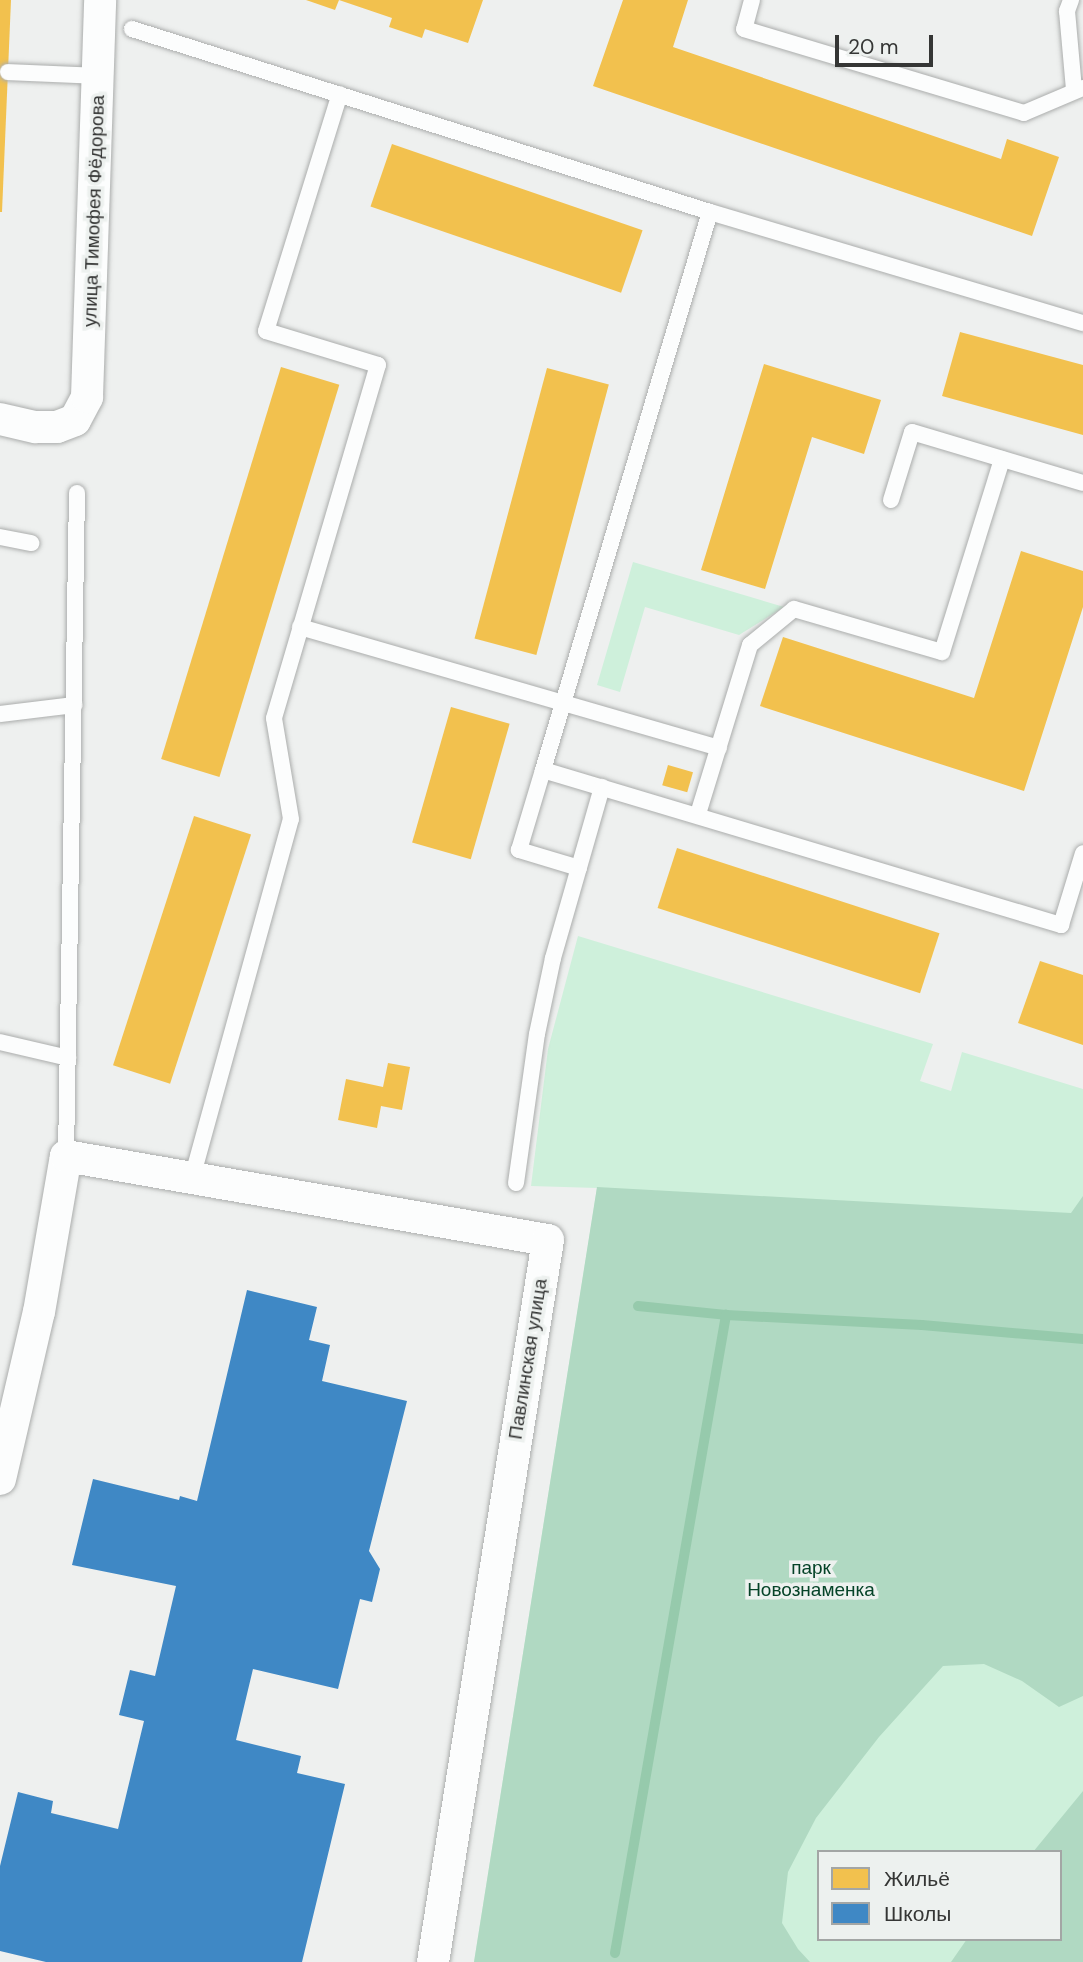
<!DOCTYPE html>
<html>
<head>
<meta charset="utf-8">
<style>
	body { margin:0 }
	#map { position:relative; width:1083px; height:1962px; overflow:hidden; background:#eef0ef; font-family:"DM Sans",sans-serif }
	div>[style] { position:absolute }
	.green>* { inset:0; background:#cef0db }
	.forest>* { inset:0; background:#b0d9c2 }
	.homes>* { inset:0; background:#f2c14e; transform-origin:0 0 }
	.schools>* { inset:0; background:#3f88c5 }
	.stream>* { height:10px; margin:-5px; padding:0 5px; transform-origin:5px; border-radius:5px; background:#96caac }
	.roads { filter:drop-shadow(0 0 2px #abadac) drop-shadow(0 0 2px #abadac) }
	.service>* { height:16px; margin:-8px; padding:0 8px; transform-origin:8px; border-radius:8px; background:#fcfdfd }
	.minor>* { height:32px; margin:-16px; padding:0 16px; transform-origin:16px; border-radius:16px; background:#fcfdfd }
	span { translate:-50% -50%; white-space:nowrap; text-align:center; line-height:1.15; -webkit-text-stroke:7px #edf1ef; paint-order:stroke }
	.street-label { font-size:19px; color:#353635 }
	.park-label { font-size:19px; color:#054328 }
	.legend { position:absolute; left:817px; top:1850px; width:245px; height:91px; box-sizing:border-box; background:#edf1ef; border:2px solid #a3a6a5; margin:0; padding:9px 12px; list-style:none; font-size:21px; color:#353635 }
	.legend li { display:flex; align-items:center; gap:14px; height:35px }
	.legend b { width:35px; border:2px solid #a3a6a5 }
	.scale { position:absolute; left:835px; top:35px; width:98px; height:32px; box-sizing:border-box; border:4px solid #353635; border-top:0; padding-left:9px; font-size:21px; line-height:24px; white-space:nowrap; color:#353635; -webkit-text-stroke:5px #edf1ef; paint-order:stroke }
</style>
</head>
<body>
<div id="map">
	<div class="green">
		<i style="clip-path:polygon(633px 562px,784px 607px,739px 635px,645px 607px,620px 692px,597px 685px)"></i>
		<i style="clip-path:polygon(evenodd,578px 936px,933px 1044px,920px 1081px,951px 1091px,962px 1052px,1083px 1089px,1083px 1962px,474px 1962px,597px 1188px,531px 1186px,548px 1049px,578px 936px,819px 1852px,1060px 1852px,1060px 1939px,819px 1939px,819px 1852px)"></i>
	</div>
	<div class="forest">
		<i style="clip-path:polygon(597px 1187px,1071px 1213px,1083px 1196px,1083px 1696px,1059px 1707px,1022px 1681px,984px 1664px,943px 1666px,879px 1737px,816px 1818px,788px 1872px,782px 1923px,798px 1949px,810px 1962px,474px 1962px)"></i>
		<i style="clip-path:polygon(1083px 1791px,1083px 1962px,951px 1962px,967px 1939px,1060px 1939px,1060px 1852px,1033px 1852px)"></i>
	</div>
	<div class="homes">
		<i style="clip-path:polygon(0 0,11px 0,2px 212px,0 212px)"></i>
		<i style="clip-path:polygon(306px 0,339px 0,335px 10px)"></i>
		<i style="clip-path:polygon(339px 0,483px 0,468px 43px,425px 29px,422px 38px,389px 27px,392px 18px)"></i>
		<i style="clip-path:polygon(623px 0,688px 0,673px 47px,1001px 159px,1007px 139px,1059px 157px,1032px 236px,593px 86px)"></i>
		<i style="left:392px;top:144px;width:265px;height:66px;rotate:19deg"></i>
		<i style="clip-path:polygon(960px 332px,1083px 365px,1083px 435px,942px 396px)"></i>
		<i style="clip-path:polygon(764px 364px,881px 400px,864px 454px,812px 437px,765px 589px,701px 570px)"></i>
		<i style="left:281px;top:367px;width:61px;height:410px;rotate:17deg"></i>
		<i style="left:547px;top:368px;width:64px;height:280px;rotate:15deg"></i>
		<i style="clip-path:polygon(1021px 551px,1083px 571px,1083px 607px,1024px 791px,760px 706px,783px 637px,974px 698px)"></i>
		<i style="left:451px;top:707px;width:61px;height:141px;rotate:16deg"></i>
		<i style="left:668px;top:765px;width:26px;height:21px;rotate:16deg"></i>
		<i style="left:194px;top:816px;width:60px;height:262px;rotate:18deg"></i>
		<i style="left:677px;top:848px;width:276px;height:63px;rotate:18deg"></i>
		<i style="clip-path:polygon(1040px 961px,1083px 975px,1083px 1045px,1018px 1023px)"></i>
		<i style="clip-path:polygon(388px 1063px,410px 1067px,402px 1110px,381px 1106px,377px 1128px,338px 1120px,346px 1079px,383px 1087px)"></i>
	</div>
	<div class="schools">
		<i style="clip-path:polygon(247px 1290px,317px 1307px,309px 1340px,330px 1345px,322px 1381px,407px 1401px,369px 1551px,380px 1569px,372px 1602px,360px 1599px,338px 1689px,253px 1669px,236px 1740px,301px 1756px,297px 1773px,345px 1784px,302px 1962px,46px 1962px,0 1951px,0 1866px,18px 1792px,53px 1801px,51px 1813px,118px 1829px,144px 1721px,119px 1715px,130px 1670px,155px 1676px,176px 1586px,72px 1565px,93px 1479px,179px 1500px,180px 1496px,197px 1501px)"></i>
	</div>
	<div class="stream">
		<i style="left:638px;top:1306px;width:88px;rotate:5.8deg"></i>
		<i style="left:726px;top:1315px;width:196px;rotate:2.9deg"></i>
		<i style="left:922px;top:1325px;width:162px;rotate:5deg"></i>
		<i style="left:615px;top:1953px;width:648px;rotate:-80.13deg"></i>
	</div>
	<div class="roads">
		<div class="service">
			<i style="left:752px;top:0;width:30px;rotate:105deg"></i>
			<i style="left:744px;top:29px;width:292px;rotate:16.7deg"></i>
			<i style="left:1024px;top:113px;width:64px;rotate:-23deg"></i>
			<i style="left:1071px;top:0;width:12px;rotate:110deg"></i>
			<i style="left:1067px;top:11px;width:79px;rotate:84.9deg"></i>
			<i style="left:132px;top:29px;width:606px;rotate:17.57deg"></i>
			<i style="left:710px;top:212px;width:389px;rotate:16.6deg"></i>
			<i style="left:8px;top:72px;width:90px;rotate:2.5deg"></i>
			<i style="left:891px;top:500px;width:71px;rotate:-72.8deg"></i>
			<i style="left:912px;top:432px;width:178px;rotate:16.6deg"></i>
			<i style="left:0;top:537px;width:32px;rotate:11deg"></i>
			<i style="left:300px;top:627px;width:436px;rotate:16.1deg"></i>
			<i style="left:0;top:714px;width:75px;rotate:-6.9deg"></i>
			<i style="left:543px;top:770px;width:582px;rotate:-73.34deg"></i>
			<i style="left:698px;top:814px;width:177px;rotate:-72.9deg"></i>
			<i style="left:750px;top:645px;width:57px;rotate:-39.3deg"></i>
			<i style="left:794px;top:609px;width:154px;rotate:16.2deg"></i>
			<i style="left:942px;top:652px;width:202px;rotate:-72.7deg"></i>
			<i style="left:579px;top:868px;width:63px;rotate:-163.3deg"></i>
			<i style="left:519px;top:850px;width:84px;rotate:-73.3deg"></i>
			<i style="left:543px;top:770px;width:541px;rotate:16.66deg"></i>
			<i style="left:1061px;top:925px;width:75px;rotate:-73deg"></i>
			<i style="left:0;top:1042px;width:70px;rotate:13.2deg"></i>
			<i style="left:66px;top:1156px;width:663px;rotate:-89.05deg"></i>
			<i style="left:192px;top:1178px;width:372px;rotate:-74.6deg"></i>
			<i style="left:291px;top:819px;width:102px;rotate:-99.6deg"></i>
			<i style="left:274px;top:718px;width:368px;rotate:-73.6deg"></i>
			<i style="left:378px;top:365px;width:117px;rotate:-163.1deg"></i>
			<i style="left:266px;top:331px;width:248px;rotate:-72.7deg"></i>
			<i style="left:516px;top:1183px;width:150px;rotate:-82deg"></i>
			<i style="left:537px;top:1034px;width:78px;rotate:-78.1deg"></i>
			<i style="left:553px;top:958px;width:178px;rotate:-74deg"></i>
		</div>
		<div class="minor">
			<i style="left:0;top:419px;width:37px;rotate:13deg"></i>
			<i style="left:36px;top:427px;width:21px"></i>
			<i style="left:57px;top:427px;width:19px;rotate:-21deg"></i>
			<i style="left:75px;top:420px;width:26px;rotate:-62deg"></i>
			<i style="left:87px;top:397px;width:397px;rotate:-88.1deg"></i>
			<i style="left:0;top:1479px;width:171px;rotate:-76.9deg"></i>
			<i style="left:39px;top:1312px;width:158px;rotate:-80.2deg"></i>
			<i style="left:66px;top:1156px;width:489px;rotate:9.9deg"></i>
			<i style="left:548px;top:1240px;width:731px;rotate:99.05deg"></i>
		</div>
	</div>
	<div class="street-label">
		<span style="left:94px;top:211px;rotate:-88deg">улица Тимофея Фёдорова</span>
		<span style="left:528px;top:1359px;rotate:-81deg">Павлинская улица</span>
	</div>
	<div class="park-label">
		<span style="left:811px;top:1579px">парк<br>Новознаменка</span>
	</div>
	<ul class="legend">
	<li><b style="height:19px;background:#f2c14e"></b>Жильё</li>
	<li><b style="height:19px;background:#3f88c5"></b>Школы</li>
	</ul>
	<div class="scale">20 m</div>
</div>
</body>
</html>
